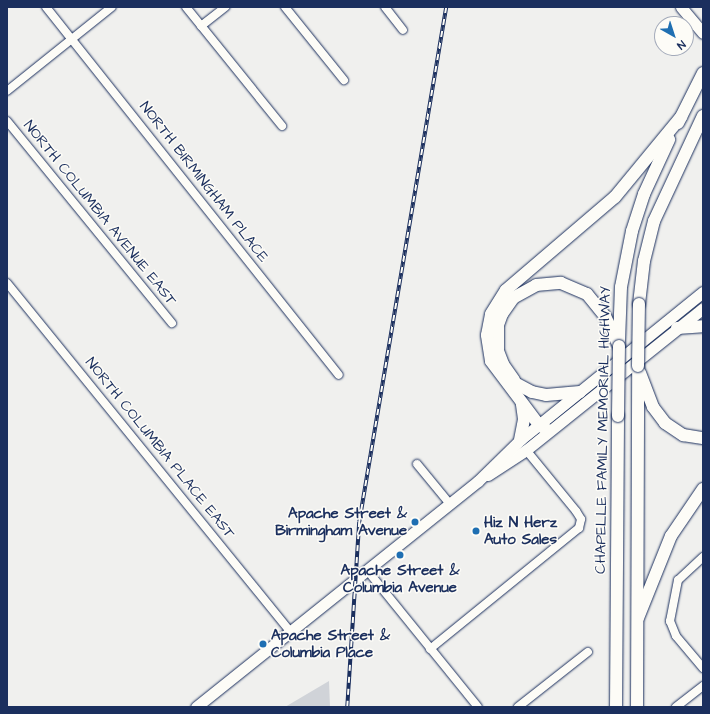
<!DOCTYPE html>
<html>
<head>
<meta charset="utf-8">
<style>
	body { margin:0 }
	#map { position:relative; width:710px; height:714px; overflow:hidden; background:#f0f0ee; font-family:"Architects Daughter",sans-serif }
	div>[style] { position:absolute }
	.green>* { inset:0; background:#d0d3d8 }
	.roads { filter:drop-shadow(0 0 1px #1b2f5e) drop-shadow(0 0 1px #1b2f5e) }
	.minor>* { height:8px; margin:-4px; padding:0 4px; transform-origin:4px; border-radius:4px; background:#fdfcf7 }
	.major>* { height:11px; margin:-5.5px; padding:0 5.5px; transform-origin:5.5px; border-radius:5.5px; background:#fdfcf7 }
	.highway>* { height:12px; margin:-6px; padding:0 6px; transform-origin:6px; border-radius:6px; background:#fdfcf7 }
	.rail>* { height:3.5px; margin-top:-1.75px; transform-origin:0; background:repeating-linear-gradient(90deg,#fdfcf7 0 6px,#1b2f5e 0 12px); box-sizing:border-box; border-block:1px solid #1b2f5e }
	.bridges { filter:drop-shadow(0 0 1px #1b2f5e) drop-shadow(0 0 1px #1b2f5e) }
	.highway-bridge>* { height:12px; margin:-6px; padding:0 6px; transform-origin:6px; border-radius:6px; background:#fdfcf7 }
	.dots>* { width:11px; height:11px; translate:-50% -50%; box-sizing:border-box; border:2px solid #fdfcf7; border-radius:50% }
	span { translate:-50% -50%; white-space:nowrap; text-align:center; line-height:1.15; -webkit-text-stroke:3px #fdfcf7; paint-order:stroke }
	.street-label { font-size:15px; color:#1b2f5e }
	.poi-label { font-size:15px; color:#1b2f5e; font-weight:700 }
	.right { translate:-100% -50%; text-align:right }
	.left { translate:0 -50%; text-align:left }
	.frame { position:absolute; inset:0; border:8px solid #1b2f5e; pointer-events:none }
	.north { position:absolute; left:654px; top:16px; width:40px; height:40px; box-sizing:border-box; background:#fdfcf7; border:1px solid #a3aaba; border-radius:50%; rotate:141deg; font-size:11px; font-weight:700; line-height:16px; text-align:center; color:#1b2f5e }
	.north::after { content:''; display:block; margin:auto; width:14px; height:18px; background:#1f6fb2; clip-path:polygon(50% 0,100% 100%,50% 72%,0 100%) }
</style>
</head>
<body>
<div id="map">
	<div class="green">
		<i style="clip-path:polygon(329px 681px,330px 707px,285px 707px)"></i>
	</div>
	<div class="roads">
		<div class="minor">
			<i style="left:46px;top:7px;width:470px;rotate:51.5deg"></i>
			<i style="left:186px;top:7px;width:153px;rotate:51.1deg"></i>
			<i style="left:285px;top:7px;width:94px;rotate:51.1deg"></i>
			<i style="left:385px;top:7px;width:29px;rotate:52deg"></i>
			<i style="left:201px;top:26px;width:31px;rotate:-38deg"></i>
			<i style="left:7px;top:91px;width:134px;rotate:-38.7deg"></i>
			<i style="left:7px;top:121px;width:261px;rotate:50.8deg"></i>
			<i style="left:7px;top:283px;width:450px;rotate:50.9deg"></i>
			<i style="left:417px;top:464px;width:52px;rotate:50.5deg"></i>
			<i style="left:703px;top:557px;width:34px;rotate:137deg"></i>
			<i style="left:678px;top:580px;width:42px;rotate:101deg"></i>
			<i style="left:670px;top:621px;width:16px;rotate:68deg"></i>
			<i style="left:676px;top:636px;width:42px;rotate:49.8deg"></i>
			<i style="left:367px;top:570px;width:176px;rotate:51deg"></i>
			<i style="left:430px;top:649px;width:192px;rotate:-39.1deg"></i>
			<i style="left:579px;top:528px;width:9px;rotate:-77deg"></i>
			<i style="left:581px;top:519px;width:9px;rotate:-122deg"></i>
			<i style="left:576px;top:511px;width:79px;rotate:-129.3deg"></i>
			<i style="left:518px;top:707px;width:89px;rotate:-38.2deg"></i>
			<i style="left:676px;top:707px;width:34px;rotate:-38deg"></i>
		</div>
		<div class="major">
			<i style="left:681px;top:7px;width:34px;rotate:50deg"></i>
			<i style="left:488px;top:475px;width:45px;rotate:-33.3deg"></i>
			<i style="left:526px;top:450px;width:227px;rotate:-38.7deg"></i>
			<i style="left:196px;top:707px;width:361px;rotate:-38.7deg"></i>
			<i style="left:478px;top:481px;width:59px;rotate:-44.3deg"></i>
			<i style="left:520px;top:440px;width:235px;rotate:-39deg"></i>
		</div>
		<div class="highway">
			<i style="left:678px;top:123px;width:56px;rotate:-63.4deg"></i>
			<i style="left:639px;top:304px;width:43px;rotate:-83.4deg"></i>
			<i style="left:644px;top:261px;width:41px;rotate:-76deg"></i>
			<i style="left:654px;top:221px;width:116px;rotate:-65deg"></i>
			<i style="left:677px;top:328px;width:26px;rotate:-4deg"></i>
			<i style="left:619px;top:341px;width:54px;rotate:-87.9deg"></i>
			<i style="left:621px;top:287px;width:57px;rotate:-78.9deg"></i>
			<i style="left:632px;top:231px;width:39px;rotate:-72deg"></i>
			<i style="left:644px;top:194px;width:60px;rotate:-65.2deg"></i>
			<i style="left:640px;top:373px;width:36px;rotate:69deg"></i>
			<i style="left:653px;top:407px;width:20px;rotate:53deg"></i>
			<i style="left:665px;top:423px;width:22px;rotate:34deg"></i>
			<i style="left:683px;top:435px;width:20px;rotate:9deg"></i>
			<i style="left:514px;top:380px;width:19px;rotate:-125deg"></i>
			<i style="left:503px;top:364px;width:14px;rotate:-111deg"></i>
			<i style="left:498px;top:351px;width:26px;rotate:-90deg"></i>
			<i style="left:498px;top:325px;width:12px;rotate:-70deg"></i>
			<i style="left:502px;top:314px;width:19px;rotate:-55deg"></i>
			<i style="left:513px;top:298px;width:26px;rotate:-29deg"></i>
			<i style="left:536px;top:285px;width:25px;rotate:-5deg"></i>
			<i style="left:561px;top:283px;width:28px;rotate:23deg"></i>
			<i style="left:587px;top:294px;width:28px;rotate:51deg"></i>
			<i style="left:605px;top:316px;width:33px;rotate:65deg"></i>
			<i style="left:517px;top:384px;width:17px;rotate:28deg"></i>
			<i style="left:532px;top:392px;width:14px;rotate:12deg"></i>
			<i style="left:546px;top:395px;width:34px;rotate:-5deg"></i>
			<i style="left:549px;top:431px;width:12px;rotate:-149deg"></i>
			<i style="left:539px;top:425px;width:80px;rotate:-126.9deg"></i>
			<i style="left:491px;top:361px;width:26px;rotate:-99deg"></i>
			<i style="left:487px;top:335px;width:21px;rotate:-79deg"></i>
			<i style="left:491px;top:314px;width:28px;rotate:-58deg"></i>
			<i style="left:506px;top:290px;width:143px;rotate:-40.5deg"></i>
			<i style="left:615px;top:197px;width:104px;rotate:-50.5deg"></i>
			<i style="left:520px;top:440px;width:21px;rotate:-79deg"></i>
			<i style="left:524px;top:419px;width:15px;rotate:-98deg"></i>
			<i style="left:638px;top:618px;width:88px;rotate:-68.1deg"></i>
			<i style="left:671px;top:536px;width:57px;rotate:-55.8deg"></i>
			<i style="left:616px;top:707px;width:291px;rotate:-89.6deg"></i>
			<i style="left:637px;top:707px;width:341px;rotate:-89.8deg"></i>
		</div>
	</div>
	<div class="rail">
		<i style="left:347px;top:707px;width:185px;rotate:-86.3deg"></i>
		<i style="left:359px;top:522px;width:522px;rotate:-80.41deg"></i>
	</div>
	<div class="bridges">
		<div class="highway-bridge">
			<i style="left:638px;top:366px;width:62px;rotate:-89.1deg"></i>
			<i style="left:618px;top:416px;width:70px;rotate:-89.2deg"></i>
		</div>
	</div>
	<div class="dots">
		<i style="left:415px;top:522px;background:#1f6fb2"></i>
		<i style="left:476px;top:531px;background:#1f6fb2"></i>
		<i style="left:400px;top:555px;background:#1f6fb2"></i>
		<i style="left:263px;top:644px;background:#1f6fb2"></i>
	</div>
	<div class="street-label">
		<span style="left:204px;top:182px;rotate:52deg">NORTH BIRMINGHAM PLACE</span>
		<span style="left:100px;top:213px;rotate:51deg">NORTH COLUMBIA AVENUE EAST</span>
		<span style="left:603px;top:430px;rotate:-89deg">CHAPELLE FAMILY MEMORIAL HIGHWAY</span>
		<span style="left:160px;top:448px;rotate:51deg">NORTH COLUMBIA PLACE EAST</span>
	</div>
	<div class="poi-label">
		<span class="right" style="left:407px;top:522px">Apache Street &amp;<br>Birmingham Avenue</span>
		<span class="left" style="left:484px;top:531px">Hiz N Herz<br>Auto Sales</span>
		<span style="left:400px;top:579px">Apache Street &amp;<br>Columbia Avenue</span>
		<span class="left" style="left:271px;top:644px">Apache Street &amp;<br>Columbia Place</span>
	</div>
	<div class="frame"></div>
	<div class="north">N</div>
</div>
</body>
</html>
